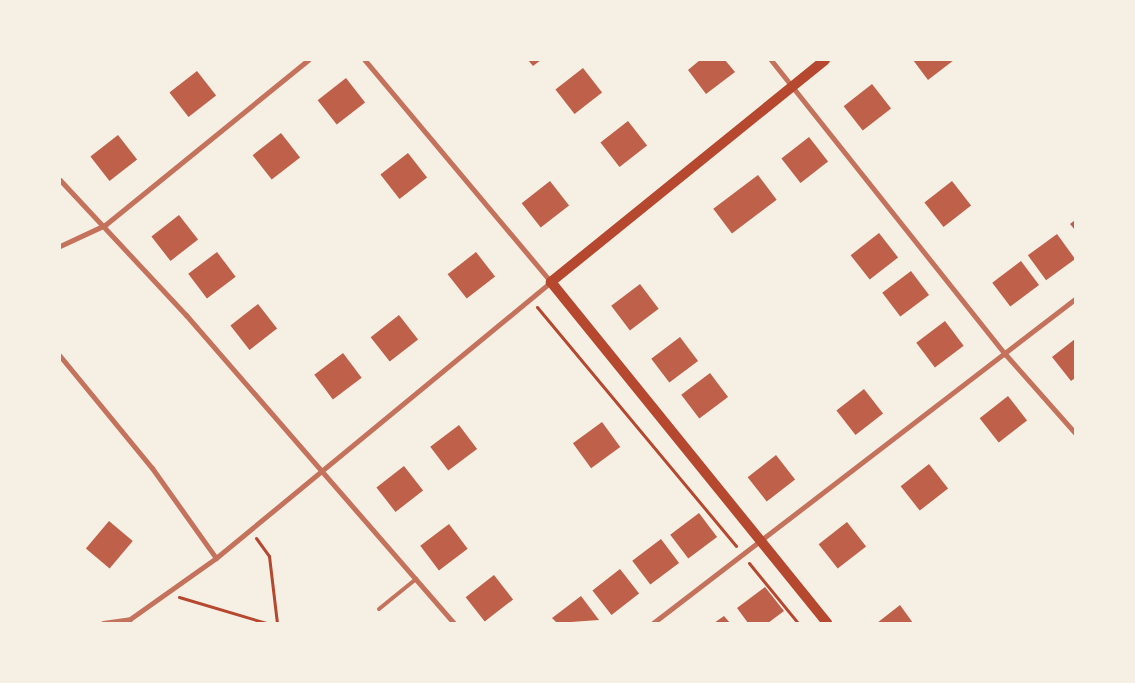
<!DOCTYPE html>
<html>
<head>
<meta charset="utf-8">
<style>
	body { margin:0 }
	#map { position:relative; width:1135px; height:683px; overflow:hidden; background:#f6efe4; font-family:"PT Serif",serif }
	div>[style] { position:absolute }
	.building>* { inset:0; background:#bf614a; transform-origin:0 0 }
	.path>* { height:3px; margin:-1.5px; padding:0 1.5px; transform-origin:1.5px; border-radius:1.5px; background:#b5482f }
	.service>* { height:4px; margin:-2px; padding:0 2px; transform-origin:2px; border-radius:2px; background:#c5725c }
	.minor>* { height:5px; margin:-2.5px; padding:0 2.5px; transform-origin:2.5px; border-radius:2.5px; background:#c5725c }
	.secondary>* { height:10px; margin:-5px; padding:0 5px; transform-origin:5px; border-radius:5px; background:#b5482f }
	span { translate:-50% -50%; white-space:nowrap; text-align:center; line-height:1.15; -webkit-text-stroke:4.5px #f6efe4; paint-order:stroke }
	.frame { position:absolute; inset:0; border:61px solid #f6efe4; pointer-events:none }
</style>
</head>
<body>
<div id="map">
	<div class="building">
		<i style="clip-path:polygon(528px 60px,541px 60px,533px 66px)"></i>
		<i style="clip-path:polygon(700px 60px,725px 60px,735px 72px,706px 94px,688px 70px)"></i>
		<i style="clip-path:polygon(913px 60px,954px 60px,928px 80px)"></i>
		<i style="left:583px;top:68px;width:31px;height:35px;rotate:52deg"></i>
		<i style="left:197px;top:71px;width:31px;height:35px;rotate:52deg"></i>
		<i style="left:346px;top:78px;width:31px;height:36px;rotate:52deg"></i>
		<i style="left:872px;top:84px;width:31px;height:36px;rotate:52deg"></i>
		<i style="left:628px;top:121px;width:31px;height:35px;rotate:52deg"></i>
		<i style="left:281px;top:133px;width:31px;height:36px;rotate:52deg"></i>
		<i style="left:118px;top:135px;width:31px;height:35px;rotate:52deg"></i>
		<i style="left:809px;top:137px;width:31px;height:35px;rotate:52deg"></i>
		<i style="left:408px;top:153px;width:31px;height:35px;rotate:52deg"></i>
		<i style="left:758px;top:175px;width:31px;height:56px;rotate:53deg"></i>
		<i style="left:550px;top:181px;width:31px;height:36px;rotate:52deg"></i>
		<i style="left:952px;top:181px;width:31px;height:35px;rotate:52deg"></i>
		<i style="left:179px;top:215px;width:31px;height:35px;rotate:52deg"></i>
		<i style="clip-path:polygon(1075px 220px,1075px 230px,1070px 224px)"></i>
		<i style="left:879px;top:233px;width:31px;height:36px;rotate:52deg"></i>
		<i style="left:1057px;top:234px;width:31px;height:36px;rotate:54deg"></i>
		<i style="left:217px;top:252px;width:31px;height:36px;rotate:53deg"></i>
		<i style="left:476px;top:252px;width:31px;height:36px;rotate:52deg"></i>
		<i style="left:1021px;top:261px;width:30px;height:36px;rotate:53deg"></i>
		<i style="left:911px;top:271px;width:30px;height:36px;rotate:53deg"></i>
		<i style="left:640px;top:284px;width:31px;height:36px;rotate:53deg"></i>
		<i style="left:258px;top:304px;width:31px;height:35px;rotate:52deg"></i>
		<i style="left:399px;top:315px;width:31px;height:36px;rotate:52deg"></i>
		<i style="left:945px;top:321px;width:31px;height:36px;rotate:53deg"></i>
		<i style="left:680px;top:337px;width:30px;height:36px;rotate:53deg"></i>
		<i style="clip-path:polygon(1075px 339px,1075px 378px,1071px 381px,1052px 357px)"></i>
		<i style="left:343px;top:353px;width:31px;height:36px;rotate:53deg"></i>
		<i style="left:710px;top:373px;width:30px;height:36px;rotate:53deg"></i>
		<i style="left:864px;top:389px;width:31px;height:35px;rotate:52deg"></i>
		<i style="left:1008px;top:396px;width:31px;height:36px;rotate:52deg"></i>
		<i style="left:602px;top:422px;width:31px;height:36px;rotate:54deg"></i>
		<i style="left:459px;top:425px;width:30px;height:36px;rotate:53deg"></i>
		<i style="left:776px;top:455px;width:31px;height:36px;rotate:52deg"></i>
		<i style="left:929px;top:464px;width:31px;height:36px;rotate:52deg"></i>
		<i style="left:404px;top:466px;width:31px;height:35px;rotate:52deg"></i>
		<i style="left:699px;top:513px;width:30px;height:36px;rotate:53deg"></i>
		<i style="left:109px;top:521px;width:31px;height:36px;rotate:40deg"></i>
		<i style="left:847px;top:522px;width:31px;height:36px;rotate:52deg"></i>
		<i style="left:449px;top:524px;width:31px;height:36px;rotate:53deg"></i>
		<i style="left:661px;top:539px;width:30px;height:36px;rotate:53deg"></i>
		<i style="left:620px;top:569px;width:31px;height:35px;rotate:52deg"></i>
		<i style="left:494px;top:575px;width:31px;height:36px;rotate:52deg"></i>
		<i style="clip-path:polygon(765px 587px,784px 611px,768px 623px,748px 623px,737px 608px)"></i>
		<i style="clip-path:polygon(581px 596px,599px 620px,557px 623px,552px 618px)"></i>
		<i style="clip-path:polygon(900px 605px,913px 623px,877px 623px)"></i>
		<i style="clip-path:polygon(724px 616px,730px 623px,714px 623px)"></i>
	</div>
	<div class="path">
		<i style="left:537px;top:307px;width:311px;rotate:50.2deg"></i>
		<i style="left:256px;top:538px;width:22px;rotate:54deg"></i>
		<i style="left:269px;top:556px;width:67px;rotate:83.2deg"></i>
		<i style="left:749px;top:563px;width:77px;rotate:50.8deg"></i>
		<i style="left:179px;top:597px;width:91px;rotate:16.6deg"></i>
	</div>
	<div class="service">
		<i style="left:379px;top:609px;width:48px;rotate:-39deg"></i>
	</div>
	<div class="minor">
		<i style="left:771px;top:60px;width:377px;rotate:51.5deg"></i>
		<i style="left:1006px;top:355px;width:104px;rotate:48.5deg"></i>
		<i style="left:60px;top:180px;width:185px;rotate:47deg"></i>
		<i style="left:186px;top:315px;width:408px;rotate:49deg"></i>
		<i style="left:60px;top:246px;width:50px;rotate:-25deg"></i>
		<i style="left:105px;top:225px;width:262px;rotate:-39.1deg"></i>
		<i style="left:60px;top:356px;width:145px;rotate:50.6deg"></i>
		<i style="left:152px;top:468px;width:110px;rotate:54.6deg"></i>
		<i style="left:103px;top:623px;width:27px;rotate:-8deg"></i>
		<i style="left:130px;top:619px;width:105px;rotate:-35.3deg"></i>
		<i style="left:216px;top:558px;width:434px;rotate:-39.5deg"></i>
		<i style="left:551px;top:282px;width:290px;rotate:-130deg"></i>
		<i style="left:653px;top:623px;width:532px;rotate:-37.52deg"></i>
	</div>
	<div class="secondary">
		<i style="left:825px;top:60px;width:353px;rotate:141deg"></i>
		<i style="left:551px;top:282px;width:439px;rotate:51deg"></i>
	</div>
	<div class="frame"></div>
</div>
</body>
</html>
